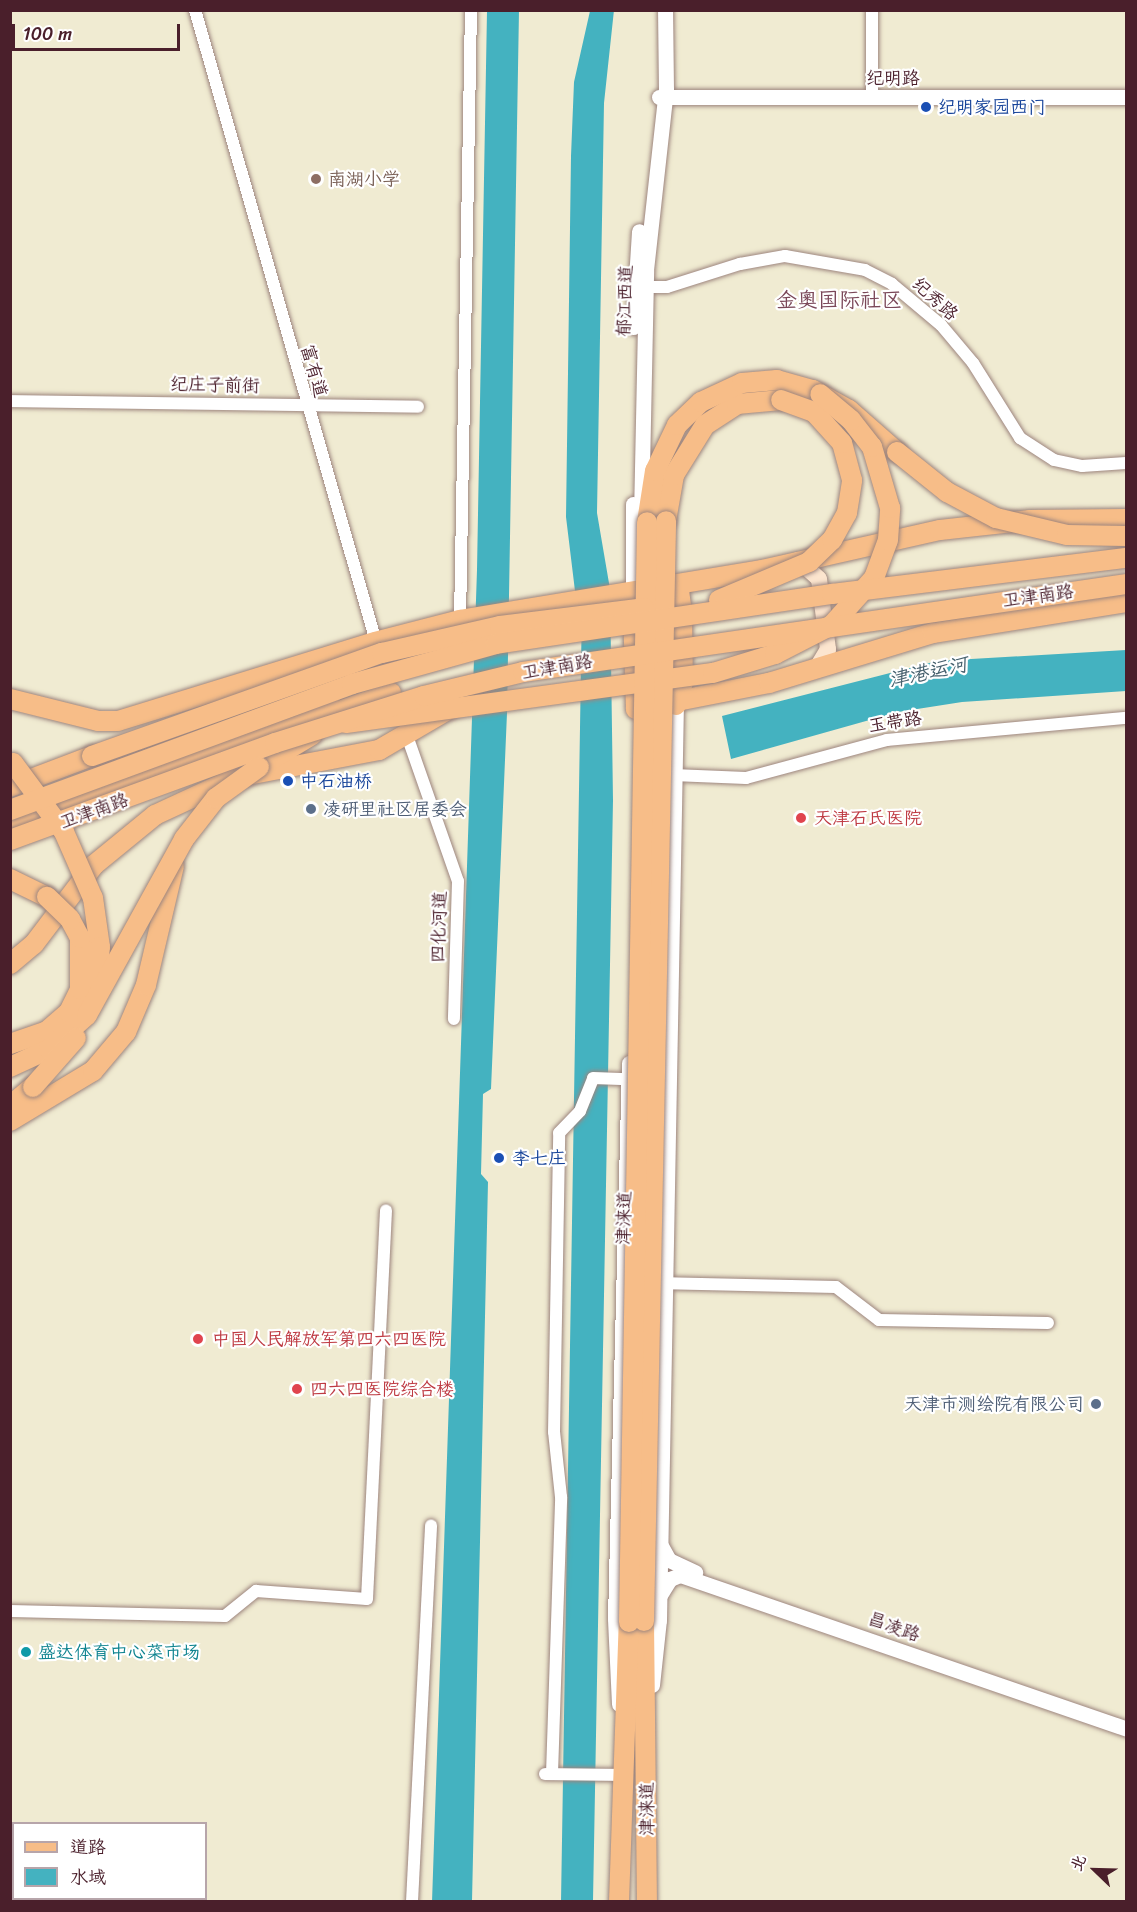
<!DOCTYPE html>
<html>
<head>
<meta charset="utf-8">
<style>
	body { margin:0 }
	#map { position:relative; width:1137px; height:1912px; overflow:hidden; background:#f0ebd2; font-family:Sriracha,"LXGW WenKai TC",sans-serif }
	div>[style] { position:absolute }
	.water>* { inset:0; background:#44b2c0 }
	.roads { filter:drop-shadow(0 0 2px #9d857e) drop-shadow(0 0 2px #9d857e) }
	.minor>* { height:12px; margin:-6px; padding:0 6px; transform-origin:6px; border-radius:6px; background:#fff }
	.tertiary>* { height:15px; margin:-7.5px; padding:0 7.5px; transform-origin:7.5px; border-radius:7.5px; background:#fff }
	.secondary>* { height:16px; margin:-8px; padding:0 8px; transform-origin:8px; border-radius:8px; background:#fce5cf }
	.primary>* { height:20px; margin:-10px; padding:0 10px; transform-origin:10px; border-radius:10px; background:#f7bd88 }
	.trunk>* { height:20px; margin:-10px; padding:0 10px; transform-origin:10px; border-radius:10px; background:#f7bd88 }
	.bridges { filter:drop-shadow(0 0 2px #9d857e) drop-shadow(0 0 2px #9d857e) }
	.primary-bridge>* { height:20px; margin:-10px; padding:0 10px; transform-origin:10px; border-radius:10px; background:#f7bd88 }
	.trunk-bridge>* { height:20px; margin:-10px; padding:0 10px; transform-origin:10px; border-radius:10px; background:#f7bd88 }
	.dots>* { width:16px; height:16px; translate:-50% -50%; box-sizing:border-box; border:3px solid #fff; border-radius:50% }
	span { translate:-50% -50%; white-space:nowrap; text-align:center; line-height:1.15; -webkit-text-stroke:4.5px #fff; paint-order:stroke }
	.street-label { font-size:18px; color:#4a1f2b }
	.transit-label { font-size:18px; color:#164399 }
	.left { translate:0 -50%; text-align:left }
	.education-label { font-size:18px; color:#785e54 }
	.service-label { font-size:18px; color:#4e5e75 }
	.right { translate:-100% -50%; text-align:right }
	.health-label { font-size:18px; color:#be3a42 }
	.culture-label { font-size:18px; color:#0d838f }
	.water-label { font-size:20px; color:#47616e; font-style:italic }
	.quarter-label { font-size:21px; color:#7a4758 }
	.frame { position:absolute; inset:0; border:12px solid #4a1f2b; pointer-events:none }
	.legend { position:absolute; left:12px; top:1822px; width:195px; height:78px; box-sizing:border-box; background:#fff; border:2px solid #b7a5aa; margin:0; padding:8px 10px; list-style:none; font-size:18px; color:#4a1f2b }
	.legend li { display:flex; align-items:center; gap:12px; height:30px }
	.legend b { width:30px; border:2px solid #b7a5aa }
	.north { position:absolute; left:1065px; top:1840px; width:60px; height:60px; -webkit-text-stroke:4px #fff; paint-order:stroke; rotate:293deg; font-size:16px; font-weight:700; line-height:24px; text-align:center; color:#4a1f2b }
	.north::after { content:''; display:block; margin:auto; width:21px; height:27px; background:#4a1f2b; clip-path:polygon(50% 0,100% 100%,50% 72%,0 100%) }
	.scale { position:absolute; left:12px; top:24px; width:168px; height:27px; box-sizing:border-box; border:3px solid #4a1f2b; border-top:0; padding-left:8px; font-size:18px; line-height:21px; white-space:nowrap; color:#4a1f2b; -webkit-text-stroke:4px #fff; paint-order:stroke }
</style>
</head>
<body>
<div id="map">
	<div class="water">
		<i style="clip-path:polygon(519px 10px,507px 713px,491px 1089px,483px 1094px,481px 1174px,488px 1182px,472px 1901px,432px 1902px,477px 570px,487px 11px)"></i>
		<i style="clip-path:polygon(614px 10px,604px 103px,597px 513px,610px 589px,613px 800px,593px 1901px,561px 1902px,582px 604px,575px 591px,566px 517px,571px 156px,574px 82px,590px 11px)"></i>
		<i style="clip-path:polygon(1126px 650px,1126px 691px,962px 702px,898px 712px,731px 759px,722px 716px,937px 661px)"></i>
	</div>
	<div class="roads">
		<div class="minor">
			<i style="left:195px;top:10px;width:697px;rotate:74.01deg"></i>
			<i style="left:872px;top:10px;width:88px;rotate:90deg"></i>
			<i style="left:639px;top:287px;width:28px"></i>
			<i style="left:667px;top:287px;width:77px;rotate:-17.5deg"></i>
			<i style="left:740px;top:264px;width:46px;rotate:-10.1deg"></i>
			<i style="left:785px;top:256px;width:81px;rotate:9.9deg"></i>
			<i style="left:865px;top:270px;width:30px;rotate:27deg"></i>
			<i style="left:892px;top:284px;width:64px;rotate:39.9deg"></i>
			<i style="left:941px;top:325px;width:50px;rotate:49.9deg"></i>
			<i style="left:973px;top:363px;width:89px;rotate:57.9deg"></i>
			<i style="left:1020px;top:438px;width:40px;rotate:32.9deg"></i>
			<i style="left:1054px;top:460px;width:29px;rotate:12deg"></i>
			<i style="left:1082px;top:466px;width:44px;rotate:-3.9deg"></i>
			<i style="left:10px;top:401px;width:408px;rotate:0.8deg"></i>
			<i style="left:460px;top:620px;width:610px;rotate:-88.97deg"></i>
			<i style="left:405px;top:730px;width:160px;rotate:70.7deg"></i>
			<i style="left:458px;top:881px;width:138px;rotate:91.7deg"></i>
			<i style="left:673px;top:775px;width:73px;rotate:2.4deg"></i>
			<i style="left:746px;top:778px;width:146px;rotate:-15.1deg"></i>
			<i style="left:887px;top:740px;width:240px;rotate:-5.3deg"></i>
			<i style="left:656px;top:1283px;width:180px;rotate:1.3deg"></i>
			<i style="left:836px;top:1287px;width:54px;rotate:37.5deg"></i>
			<i style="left:879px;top:1320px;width:169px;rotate:1deg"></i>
			<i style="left:10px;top:1611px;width:215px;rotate:1.3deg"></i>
			<i style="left:225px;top:1616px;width:40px;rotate:-39deg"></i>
			<i style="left:256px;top:1591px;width:111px;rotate:4.1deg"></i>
			<i style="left:367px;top:1599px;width:389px;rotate:-87.2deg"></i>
			<i style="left:545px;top:1774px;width:77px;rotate:0.7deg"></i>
			<i style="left:552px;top:1774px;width:277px;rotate:-88.1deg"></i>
			<i style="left:561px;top:1497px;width:65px;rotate:-96.1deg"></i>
			<i style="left:554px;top:1432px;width:299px;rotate:-89deg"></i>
			<i style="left:559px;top:1133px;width:30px;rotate:-46deg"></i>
			<i style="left:580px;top:1111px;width:35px;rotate:-68deg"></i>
			<i style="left:593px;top:1078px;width:35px;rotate:2deg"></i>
			<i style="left:412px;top:1902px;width:377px;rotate:-87.1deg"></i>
		</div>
		<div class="tertiary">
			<i style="left:659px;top:97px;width:467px"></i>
			<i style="left:633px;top:327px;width:96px;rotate:-86.4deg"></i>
			<i style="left:641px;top:516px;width:246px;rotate:-88.8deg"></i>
			<i style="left:646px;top:270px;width:182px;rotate:-83.7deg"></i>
			<i style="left:666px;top:89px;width:79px;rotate:-90.7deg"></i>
			<i style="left:633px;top:592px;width:88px;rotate:-90deg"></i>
			<i style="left:660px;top:1544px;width:18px;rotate:61deg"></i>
			<i style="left:669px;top:1560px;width:29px;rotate:25deg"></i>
			<i style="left:660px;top:1595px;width:19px;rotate:-58deg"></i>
			<i style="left:670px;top:1579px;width:11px;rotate:-22deg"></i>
			<i style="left:680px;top:1575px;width:472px;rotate:19deg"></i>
			<i style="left:652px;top:1685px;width:65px;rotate:-83.9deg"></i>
			<i style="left:659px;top:1620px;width:915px;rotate:-88.94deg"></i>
			<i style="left:619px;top:1704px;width:86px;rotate:-92.7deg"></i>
			<i style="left:615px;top:1618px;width:555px;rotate:-88.56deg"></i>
		</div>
		<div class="secondary">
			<i style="left:798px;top:560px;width:28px;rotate:42deg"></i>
			<i style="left:819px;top:579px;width:71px;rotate:82.7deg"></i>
			<i style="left:828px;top:649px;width:21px;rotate:121deg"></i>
		</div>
		<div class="primary">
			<i style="left:666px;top:521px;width:47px;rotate:-80.1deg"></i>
			<i style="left:674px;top:475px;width:59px;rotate:-58.2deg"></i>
			<i style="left:705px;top:425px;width:38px;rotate:-33deg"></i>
			<i style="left:737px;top:404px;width:44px;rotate:-5.2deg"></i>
			<i style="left:647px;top:522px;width:52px;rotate:-81.1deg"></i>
			<i style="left:655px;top:471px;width:51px;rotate:-64.4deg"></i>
			<i style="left:677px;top:425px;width:33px;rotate:-44deg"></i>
			<i style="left:701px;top:402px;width:45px;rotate:-24.9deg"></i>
			<i style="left:742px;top:383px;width:35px;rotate:-5deg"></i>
			<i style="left:777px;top:380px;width:37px;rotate:16deg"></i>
			<i style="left:813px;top:390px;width:41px;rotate:29.1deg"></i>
			<i style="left:849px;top:410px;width:64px;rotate:41.2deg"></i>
			<i style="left:672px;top:586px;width:9px;rotate:36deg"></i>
			<i style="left:679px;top:591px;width:22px;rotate:82deg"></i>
			<i style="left:682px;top:613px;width:69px;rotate:89.2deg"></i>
			<i style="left:683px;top:682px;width:24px;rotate:107deg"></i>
			<i style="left:633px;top:609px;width:100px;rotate:88.3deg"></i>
			<i style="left:636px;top:709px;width:136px;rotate:-11.1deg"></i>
			<i style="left:769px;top:683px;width:171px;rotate:-17deg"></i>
			<i style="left:933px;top:633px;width:195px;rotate:-9.1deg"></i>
			<i style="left:10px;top:699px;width:91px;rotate:14deg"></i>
			<i style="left:98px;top:721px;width:20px"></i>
			<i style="left:118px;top:721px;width:265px;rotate:-17.1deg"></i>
			<i style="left:311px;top:718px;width:99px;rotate:-49.9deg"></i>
			<i style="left:375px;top:642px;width:88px;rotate:-14.5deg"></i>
			<i style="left:460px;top:620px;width:306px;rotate:-9.4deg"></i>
			<i style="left:762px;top:570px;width:182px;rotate:-12.7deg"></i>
			<i style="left:940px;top:530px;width:91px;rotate:-6.3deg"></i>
			<i style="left:1030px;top:520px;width:96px;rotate:-0.6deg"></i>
			<i style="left:10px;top:827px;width:404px;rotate:-19.4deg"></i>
			<i style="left:10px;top:964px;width:31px;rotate:-40deg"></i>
			<i style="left:34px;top:944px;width:99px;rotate:-52.8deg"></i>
			<i style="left:94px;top:865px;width:79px;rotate:-39.3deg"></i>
			<i style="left:155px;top:815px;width:90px;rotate:-24.9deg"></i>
			<i style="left:237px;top:777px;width:145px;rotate:-10.8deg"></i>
			<i style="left:379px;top:750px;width:89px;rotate:-30.3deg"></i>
			<i style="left:644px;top:1621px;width:281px;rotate:89.4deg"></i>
			<i style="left:619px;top:1902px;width:280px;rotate:-88deg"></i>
		</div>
		<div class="trunk">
			<i style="left:259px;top:767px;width:62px;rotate:-31.1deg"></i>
			<i style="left:10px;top:787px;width:88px;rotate:-20.7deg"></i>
			<i style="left:10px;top:879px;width:41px;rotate:25.9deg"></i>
			<i style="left:10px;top:1106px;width:30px;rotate:-40deg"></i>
			<i style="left:10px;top:1121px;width:97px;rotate:-31.1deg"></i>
			<i style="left:93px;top:1071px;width:51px;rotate:-49.8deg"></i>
			<i style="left:126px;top:1032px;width:51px;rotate:-66.9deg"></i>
			<i style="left:146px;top:985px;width:122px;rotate:-76.8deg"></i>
		</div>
	</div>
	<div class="bridges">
		<div class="primary-bridge">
			<i style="left:897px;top:452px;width:64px;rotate:38.7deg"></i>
			<i style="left:947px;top:492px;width:55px;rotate:28deg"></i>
			<i style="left:996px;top:518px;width:73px;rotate:13.5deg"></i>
			<i style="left:1067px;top:535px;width:59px;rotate:1deg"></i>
			<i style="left:719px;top:600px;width:98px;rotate:-22.9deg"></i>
			<i style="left:809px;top:562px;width:32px;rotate:-44deg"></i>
			<i style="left:832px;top:540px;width:31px;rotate:-61deg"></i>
			<i style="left:847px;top:513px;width:33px;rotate:-81deg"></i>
			<i style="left:852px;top:480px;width:38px;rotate:-105deg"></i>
			<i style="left:842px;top:443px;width:42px;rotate:-132.1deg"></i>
			<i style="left:814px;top:412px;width:35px;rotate:-160deg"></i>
			<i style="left:346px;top:723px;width:370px;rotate:-7.8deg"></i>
			<i style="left:713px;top:673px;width:65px;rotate:-17deg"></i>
			<i style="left:775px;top:654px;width:64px;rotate:-27deg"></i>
			<i style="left:832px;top:625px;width:63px;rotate:-48.2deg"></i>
			<i style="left:874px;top:578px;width:40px;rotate:-69.8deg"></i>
			<i style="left:888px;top:540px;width:32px;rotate:-86deg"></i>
			<i style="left:890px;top:508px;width:64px;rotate:-106.4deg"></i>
			<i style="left:872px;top:447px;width:34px;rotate:-128deg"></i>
			<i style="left:851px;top:420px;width:40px;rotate:-140deg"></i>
			<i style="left:644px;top:1621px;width:1100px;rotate:-88.85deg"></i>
			<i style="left:629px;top:1622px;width:1100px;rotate:-89.06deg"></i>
		</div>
		<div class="trunk-bridge">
			<i style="left:92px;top:756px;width:308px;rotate:-19.6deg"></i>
			<i style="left:382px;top:653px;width:121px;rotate:-12.9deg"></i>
			<i style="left:500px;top:626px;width:145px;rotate:-7.1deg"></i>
			<i style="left:13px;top:763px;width:86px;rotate:53.5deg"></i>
			<i style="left:64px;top:832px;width:72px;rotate:66.3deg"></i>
			<i style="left:93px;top:898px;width:49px;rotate:81.9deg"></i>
			<i style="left:100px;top:947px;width:47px;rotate:96.1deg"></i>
			<i style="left:10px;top:810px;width:364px;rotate:-20.2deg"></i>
			<i style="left:352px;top:684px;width:149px;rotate:-15.5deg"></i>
			<i style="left:496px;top:644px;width:340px;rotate:-8.5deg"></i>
			<i style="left:832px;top:594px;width:296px;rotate:-7deg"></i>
			<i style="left:10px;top:840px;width:282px;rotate:-20.1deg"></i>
			<i style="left:275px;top:743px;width:156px;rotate:-17.5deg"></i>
			<i style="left:424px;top:696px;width:102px;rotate:-13.6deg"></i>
			<i style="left:523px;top:672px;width:609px;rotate:-8.3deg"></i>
			<i style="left:10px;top:1044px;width:39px;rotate:-19deg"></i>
			<i style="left:47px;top:1031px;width:29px;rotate:-41deg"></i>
			<i style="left:69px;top:1012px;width:25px;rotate:-64deg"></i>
			<i style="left:80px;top:989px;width:51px;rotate:-90deg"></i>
			<i style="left:80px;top:938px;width:21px;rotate:-118deg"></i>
			<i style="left:70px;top:919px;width:32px;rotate:-136deg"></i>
			<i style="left:10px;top:1067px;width:43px;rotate:-24.8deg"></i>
			<i style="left:49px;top:1049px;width:51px;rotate:-41.8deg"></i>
			<i style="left:87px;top:1015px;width:201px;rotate:-61.1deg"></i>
			<i style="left:184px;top:839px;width:52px;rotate:-52deg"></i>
			<i style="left:216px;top:798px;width:53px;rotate:-35.8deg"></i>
			<i style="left:33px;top:1087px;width:65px;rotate:-48.7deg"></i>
		</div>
	</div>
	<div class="dots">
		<i style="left:926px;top:107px;background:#1a4fb4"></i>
		<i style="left:316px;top:179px;background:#8d6e63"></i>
		<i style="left:288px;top:781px;background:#1a4fb4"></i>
		<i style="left:311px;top:809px;background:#5c6f8a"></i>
		<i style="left:801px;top:818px;background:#e0444e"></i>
		<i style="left:499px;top:1158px;background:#1a4fb4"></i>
		<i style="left:198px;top:1339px;background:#e0444e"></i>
		<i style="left:297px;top:1389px;background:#e0444e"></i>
		<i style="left:1096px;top:1404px;background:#5c6f8a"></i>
		<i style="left:26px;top:1652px;background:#0f9aa8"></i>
	</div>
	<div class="street-label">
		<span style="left:893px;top:78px">纪明路</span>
		<span style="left:935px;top:299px;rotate:42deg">纪秀路</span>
		<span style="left:625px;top:301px;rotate:-88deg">郁江西道</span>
		<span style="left:314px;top:371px;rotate:74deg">富有道</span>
		<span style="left:215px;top:385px;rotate:1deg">纪庄子前街</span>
		<span style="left:1038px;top:596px;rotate:-8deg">卫津南路</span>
		<span style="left:557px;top:667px;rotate:-10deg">卫津南路</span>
		<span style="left:895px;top:722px;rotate:-9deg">玉带路</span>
		<span style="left:94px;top:811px;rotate:-20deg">卫津南路</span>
		<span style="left:439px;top:927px;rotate:-88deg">四化河道</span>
		<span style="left:624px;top:1218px;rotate:-88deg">津涞道</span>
		<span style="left:894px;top:1627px;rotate:19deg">昌凌路</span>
		<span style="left:647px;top:1809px;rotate:-90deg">津涞道</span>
	</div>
	<div class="transit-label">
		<span class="left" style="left:938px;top:107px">纪明家园西门</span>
		<span class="left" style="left:300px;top:781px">中石油桥</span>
		<span class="left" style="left:512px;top:1158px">李七庄</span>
	</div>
	<div class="education-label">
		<span class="left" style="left:328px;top:179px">南湖小学</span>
	</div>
	<div class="service-label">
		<span class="left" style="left:323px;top:809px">凌研里社区居委会</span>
		<span class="right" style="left:1084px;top:1404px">天津市测绘院有限公司</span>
	</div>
	<div class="health-label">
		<span class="left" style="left:814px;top:818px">天津石氏医院</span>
		<span class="left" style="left:212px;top:1339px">中国人民解放军第四六四医院</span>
		<span class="left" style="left:310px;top:1389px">四六四医院综合楼</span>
	</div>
	<div class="culture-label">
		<span class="left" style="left:38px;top:1652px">盛达体育中心菜市场</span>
	</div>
	<div class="water-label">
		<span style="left:928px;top:672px;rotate:-12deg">津港运河</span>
	</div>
	<div class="quarter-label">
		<span style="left:839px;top:300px">金奥国际社区</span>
	</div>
	<div class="frame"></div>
	<ul class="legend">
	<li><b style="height:8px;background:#f7bd88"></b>道路</li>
	<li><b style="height:16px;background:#44b2c0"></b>水域</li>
	</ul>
	<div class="north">北</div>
	<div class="scale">100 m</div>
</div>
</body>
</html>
